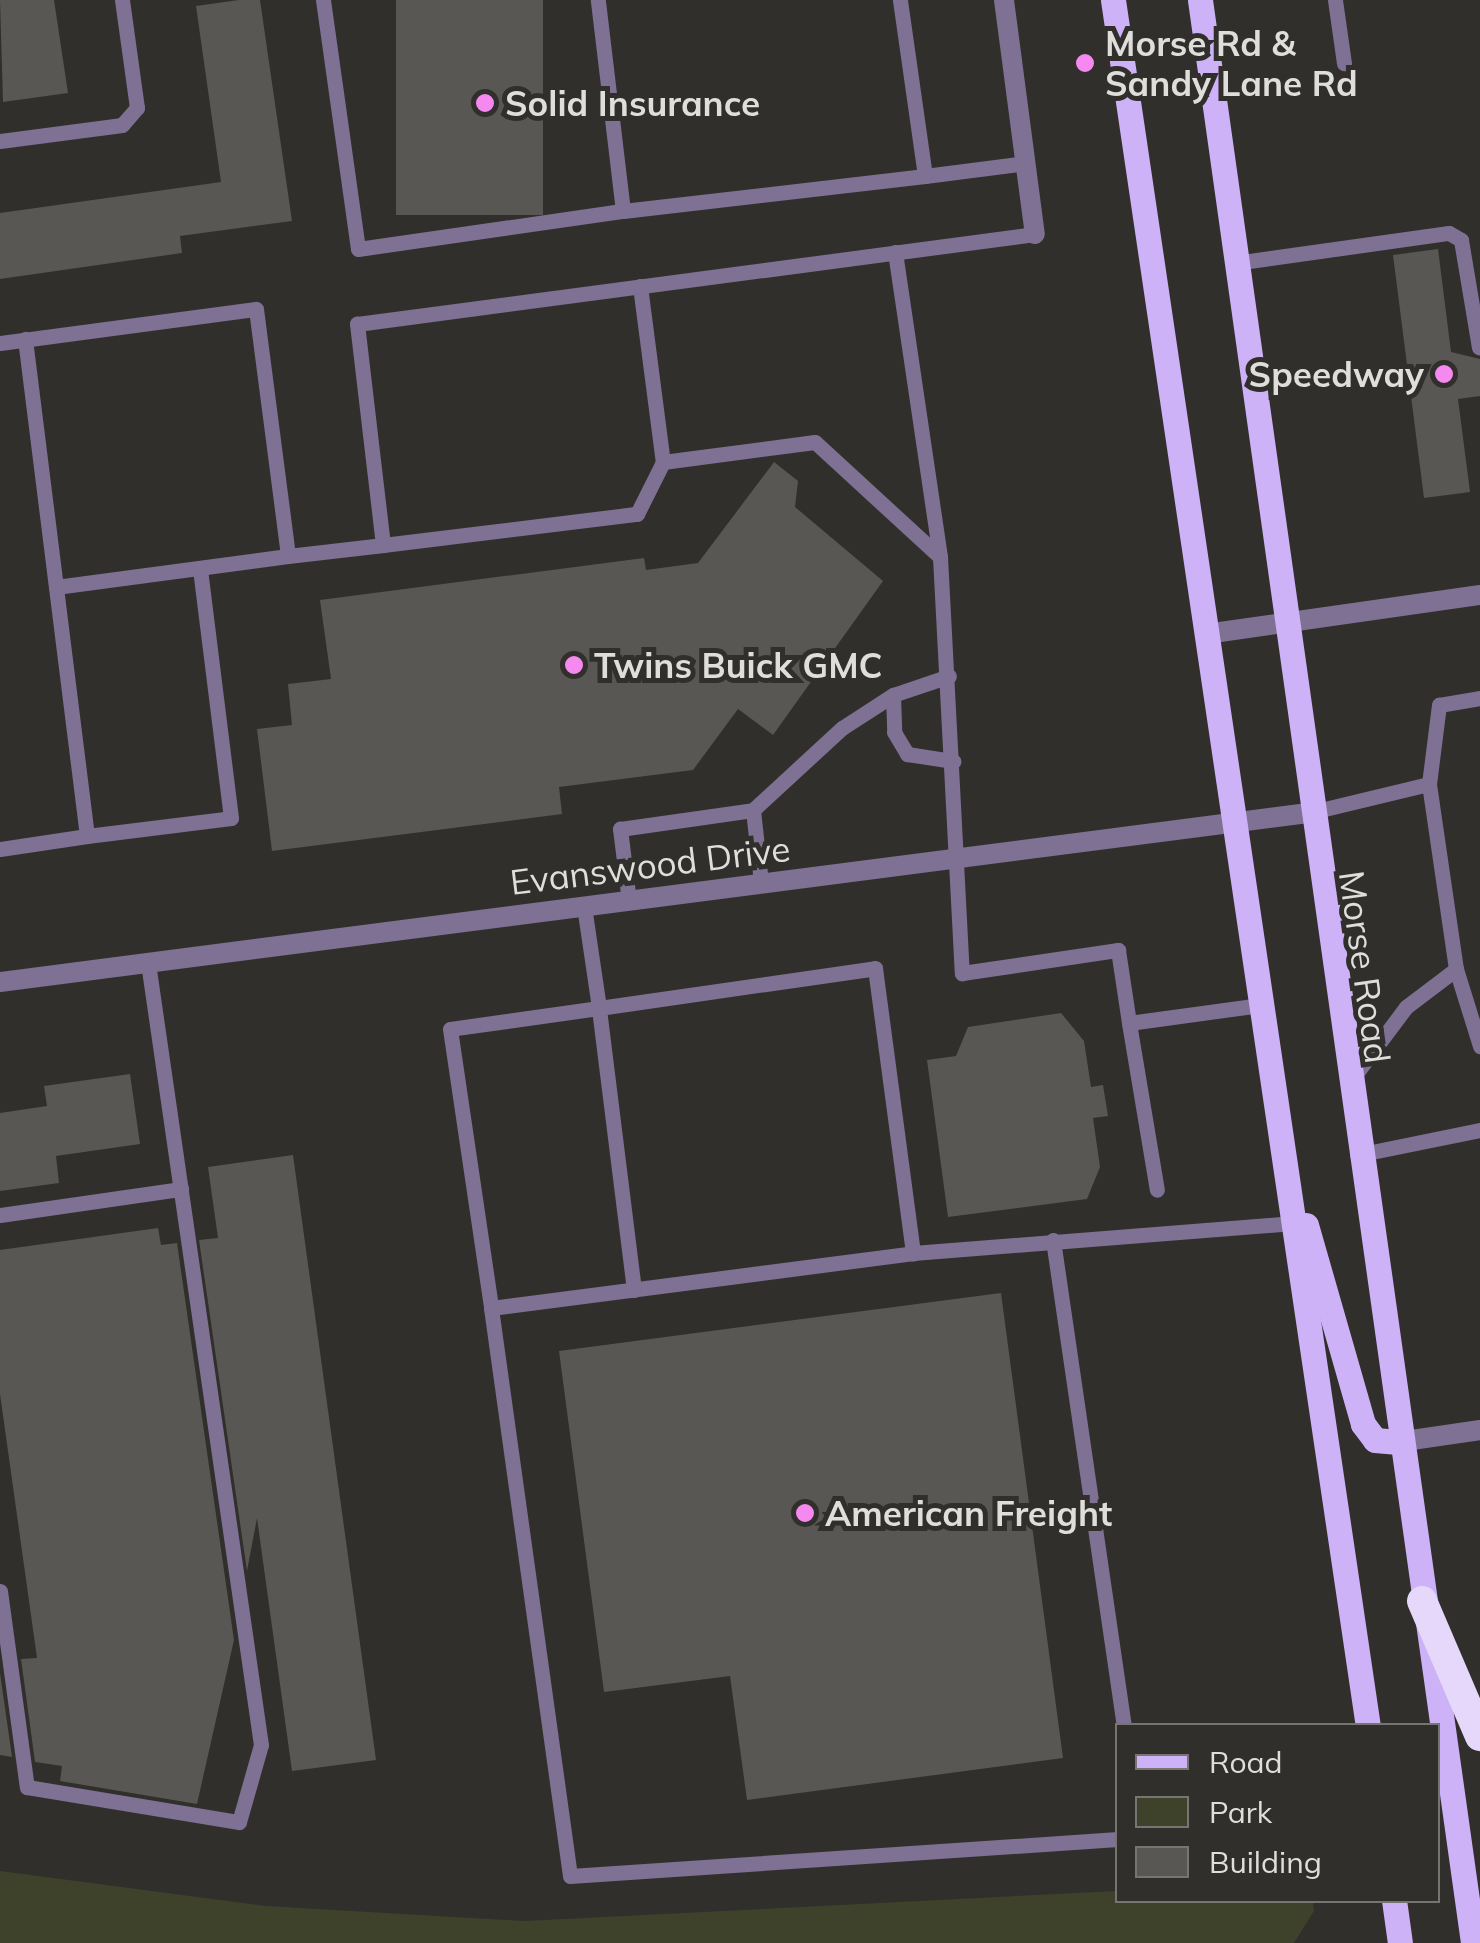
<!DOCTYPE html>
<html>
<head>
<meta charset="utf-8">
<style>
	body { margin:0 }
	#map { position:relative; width:1480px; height:1943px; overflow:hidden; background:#302f2b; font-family:Mulish,sans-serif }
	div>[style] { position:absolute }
	.green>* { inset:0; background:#3f422b }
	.building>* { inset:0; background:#595753; transform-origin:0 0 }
	.lane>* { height:15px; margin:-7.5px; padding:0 7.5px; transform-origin:7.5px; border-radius:7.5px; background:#7e7193 }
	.street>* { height:20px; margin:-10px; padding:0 10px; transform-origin:10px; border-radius:10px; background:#7e7193 }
	.primary>* { height:25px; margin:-12.5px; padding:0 12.5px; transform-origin:12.5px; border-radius:12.5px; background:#ceb2f8 }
	.highway>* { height:30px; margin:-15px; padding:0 15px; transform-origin:15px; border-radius:15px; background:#e5d8fa }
	.dots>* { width:28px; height:28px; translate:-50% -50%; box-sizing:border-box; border:5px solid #302f2b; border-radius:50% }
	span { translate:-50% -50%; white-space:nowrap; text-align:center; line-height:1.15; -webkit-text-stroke:10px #302f2b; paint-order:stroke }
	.poi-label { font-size:35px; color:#dfdedb; font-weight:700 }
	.left { translate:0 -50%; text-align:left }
	.right { translate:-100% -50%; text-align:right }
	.street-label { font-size:35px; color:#dfdedb }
	.legend { position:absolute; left:1115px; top:1723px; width:325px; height:180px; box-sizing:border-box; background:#302f2b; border:2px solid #767571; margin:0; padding:12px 18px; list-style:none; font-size:30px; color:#dfdedb }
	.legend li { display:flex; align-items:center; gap:20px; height:50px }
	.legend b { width:50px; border:2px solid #767571 }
</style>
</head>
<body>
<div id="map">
	<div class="green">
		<i style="clip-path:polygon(0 1871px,265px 1906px,525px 1921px,1117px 1891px,1118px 1900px,1313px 1901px,1314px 1911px,1294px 1943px,0 1943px)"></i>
	</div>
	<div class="building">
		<i style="clip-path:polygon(0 0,54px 0,68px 93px,3px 102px)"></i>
		<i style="clip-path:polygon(239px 0,260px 0,292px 221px,180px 236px,182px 253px,0 279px,0 213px,221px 182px,196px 6px)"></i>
		<i style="left:396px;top:0;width:147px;height:215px"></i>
		<i style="clip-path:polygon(1438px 249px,1451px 352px,1480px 359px,1480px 396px,1458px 399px,1470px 492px,1424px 498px,1393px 255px)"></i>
		<i style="clip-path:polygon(774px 462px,798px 481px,795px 507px,883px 581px,773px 735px,738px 709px,693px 770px,559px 787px,562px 814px,272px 851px,257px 729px,292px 725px,288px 684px,331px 679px,320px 600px,644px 558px,646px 570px,698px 563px)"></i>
		<i style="clip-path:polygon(1061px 1013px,1084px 1041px,1091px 1087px,1103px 1085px,1108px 1116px,1093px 1118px,1100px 1167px,1087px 1199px,948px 1217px,927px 1060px,956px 1056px,968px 1027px)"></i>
		<i style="clip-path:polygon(130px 1074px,140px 1144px,56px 1156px,59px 1183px,0 1191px,0 1113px,47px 1106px,44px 1086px)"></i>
		<i style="clip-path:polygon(293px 1155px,376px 1760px,292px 1771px,257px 1518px,247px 1571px,199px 1240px,218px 1238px,208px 1167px)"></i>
		<i style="clip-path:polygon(158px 1228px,161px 1245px,177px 1243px,234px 1640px,197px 1804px,60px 1781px,62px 1766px,35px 1762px,21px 1659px,37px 1658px,0 1394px,0 1250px)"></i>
		<i style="clip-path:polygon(1001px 1293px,1063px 1758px,747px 1800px,730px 1676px,604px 1692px,559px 1351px)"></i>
		<i style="clip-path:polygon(0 1673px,12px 1757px,0 1755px)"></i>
	</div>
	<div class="lane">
		<i style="left:323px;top:0;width:251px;rotate:82deg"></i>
		<i style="left:358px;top:249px;width:268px;rotate:-8.2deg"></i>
		<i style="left:623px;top:211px;width:212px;rotate:-96.8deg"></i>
		<i style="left:1335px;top:0;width:64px;rotate:81.9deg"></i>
		<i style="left:0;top:141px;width:123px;rotate:-7.5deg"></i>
		<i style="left:122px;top:125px;width:23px;rotate:-49deg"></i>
		<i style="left:137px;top:108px;width:109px;rotate:-97.9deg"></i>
		<i style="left:925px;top:176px;width:102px;rotate:-7.3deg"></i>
		<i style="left:623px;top:211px;width:304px;rotate:-6.6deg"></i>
		<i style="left:925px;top:176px;width:178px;rotate:-98.1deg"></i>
		<i style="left:895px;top:252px;width:308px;rotate:81.6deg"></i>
		<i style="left:1235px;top:263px;width:216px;rotate:-8deg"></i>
		<i style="left:1449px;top:233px;width:14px;rotate:30deg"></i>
		<i style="left:1461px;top:240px;width:109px;rotate:80.5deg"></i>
		<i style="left:640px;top:286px;width:177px;rotate:82.6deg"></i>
		<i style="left:0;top:343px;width:258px;rotate:-7.6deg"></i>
		<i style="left:256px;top:309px;width:249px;rotate:82.6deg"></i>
		<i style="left:288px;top:556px;width:96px;rotate:-6.6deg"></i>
		<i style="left:383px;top:545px;width:223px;rotate:-96.7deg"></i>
		<i style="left:357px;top:324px;width:684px;rotate:-7.56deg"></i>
		<i style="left:383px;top:545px;width:256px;rotate:-7deg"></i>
		<i style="left:637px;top:514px;width:58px;rotate:-63.4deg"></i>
		<i style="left:663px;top:462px;width:153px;rotate:-7.5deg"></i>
		<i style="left:815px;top:442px;width:170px;rotate:42.6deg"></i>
		<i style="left:940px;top:557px;width:417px;rotate:87deg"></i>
		<i style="left:962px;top:973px;width:158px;rotate:-8.4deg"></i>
		<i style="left:1118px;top:950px;width:74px;rotate:81.4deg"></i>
		<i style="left:1129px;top:1023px;width:133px;rotate:-7.8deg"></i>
		<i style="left:56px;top:587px;width:234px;rotate:-7.6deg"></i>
		<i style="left:893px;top:695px;width:37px;rotate:88deg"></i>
		<i style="left:894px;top:732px;width:26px;rotate:59deg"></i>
		<i style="left:907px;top:754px;width:47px;rotate:8.7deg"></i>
		<i style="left:1429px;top:784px;width:80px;rotate:-82.8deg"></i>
		<i style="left:1439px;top:705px;width:42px;rotate:-9.7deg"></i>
		<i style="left:753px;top:810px;width:72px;rotate:83.7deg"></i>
		<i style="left:1308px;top:813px;width:124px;rotate:-13.5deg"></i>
		<i style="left:1429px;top:784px;width:187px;rotate:81.7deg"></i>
		<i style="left:1456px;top:969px;width:81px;rotate:72.7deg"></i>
		<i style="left:87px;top:836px;width:145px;rotate:-7.1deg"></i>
		<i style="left:231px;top:818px;width:252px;rotate:-97.1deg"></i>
		<i style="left:0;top:849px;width:88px;rotate:-8.5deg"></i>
		<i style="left:87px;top:836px;width:501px;rotate:-97.11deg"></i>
		<i style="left:629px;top:901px;width:73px;rotate:-97.1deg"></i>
		<i style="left:620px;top:829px;width:134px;rotate:-8.1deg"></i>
		<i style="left:753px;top:810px;width:121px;rotate:-42.7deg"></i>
		<i style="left:842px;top:728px;width:61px;rotate:-32.9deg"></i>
		<i style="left:893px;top:695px;width:59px;rotate:-18.7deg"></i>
		<i style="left:584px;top:906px;width:103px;rotate:81.6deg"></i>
		<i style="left:599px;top:1008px;width:150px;rotate:172deg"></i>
		<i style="left:450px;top:1029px;width:282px;rotate:81.6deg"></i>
		<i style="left:491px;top:1308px;width:426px;rotate:-7.4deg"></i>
		<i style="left:913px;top:1253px;width:382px;rotate:-4.5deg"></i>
		<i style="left:1129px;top:1023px;width:169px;rotate:80.5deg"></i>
		<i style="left:1352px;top:1079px;width:90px;rotate:-53.1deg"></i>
		<i style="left:1406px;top:1007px;width:63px;rotate:-37.2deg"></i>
		<i style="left:1357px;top:1155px;width:126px;rotate:-11.5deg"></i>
		<i style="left:0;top:1215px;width:183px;rotate:-8.2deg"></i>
		<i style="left:1053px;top:1240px;width:491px;rotate:81.7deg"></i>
		<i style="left:634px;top:1290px;width:284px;rotate:-97.1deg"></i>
		<i style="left:599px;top:1008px;width:279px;rotate:-8.2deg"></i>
		<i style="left:875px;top:968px;width:288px;rotate:82.4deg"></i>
		<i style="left:491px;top:1308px;width:573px;rotate:82.08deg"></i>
		<i style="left:570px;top:1876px;width:549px;rotate:-3.86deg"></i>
		<i style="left:0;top:1591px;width:198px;rotate:82.2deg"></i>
		<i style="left:27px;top:1787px;width:215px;rotate:9.4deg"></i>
		<i style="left:239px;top:1822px;width:80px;rotate:-74.1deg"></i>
		<i style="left:261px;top:1745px;width:790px;rotate:-98.22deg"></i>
	</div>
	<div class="street">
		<i style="left:1004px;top:0;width:236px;rotate:82.5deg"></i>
		<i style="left:1206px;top:634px;width:277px;rotate:-8.1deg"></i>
		<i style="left:0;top:982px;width:1319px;rotate:-7.36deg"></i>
		<i style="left:1398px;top:1442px;width:83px;rotate:-8.3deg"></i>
	</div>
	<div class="primary">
		<i style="left:1113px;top:0;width:1745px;rotate:81.6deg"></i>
		<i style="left:1200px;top:0;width:1962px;rotate:82deg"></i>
		<i style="left:1306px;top:1225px;width:207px;rotate:74deg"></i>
		<i style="left:1363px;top:1424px;width:20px;rotate:53deg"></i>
		<i style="left:1375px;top:1440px;width:23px;rotate:5deg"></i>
		<i style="left:1394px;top:1900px;width:43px;rotate:82.1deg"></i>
	</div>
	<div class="highway">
		<i style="left:1422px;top:1601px;width:147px;rotate:66.8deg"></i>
	</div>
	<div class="dots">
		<i style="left:1085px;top:63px;background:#f589ef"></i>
		<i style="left:485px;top:103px;background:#f589ef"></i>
		<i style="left:1444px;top:374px;background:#f589ef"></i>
		<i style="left:574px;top:665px;background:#f589ef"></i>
		<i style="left:805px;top:1513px;background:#f589ef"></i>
	</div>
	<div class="poi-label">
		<span class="left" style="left:1105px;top:63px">Morse Rd &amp;<br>Sandy Lane Rd</span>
		<span class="left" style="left:505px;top:103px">Solid Insurance</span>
		<span class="right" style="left:1424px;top:374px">Speedway</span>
		<span class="left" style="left:594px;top:665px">Twins Buick GMC</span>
		<span class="left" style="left:825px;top:1513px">American Freight</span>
	</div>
	<div class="street-label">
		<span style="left:650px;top:865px;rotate:-7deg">Evanswood Drive</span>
		<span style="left:1365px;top:967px;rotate:82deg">Morse Road</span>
	</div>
	<ul class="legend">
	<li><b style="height:12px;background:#ceb2f8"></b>Road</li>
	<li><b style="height:28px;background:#3f422b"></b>Park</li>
	<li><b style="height:28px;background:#595753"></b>Building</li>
	</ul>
</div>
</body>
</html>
